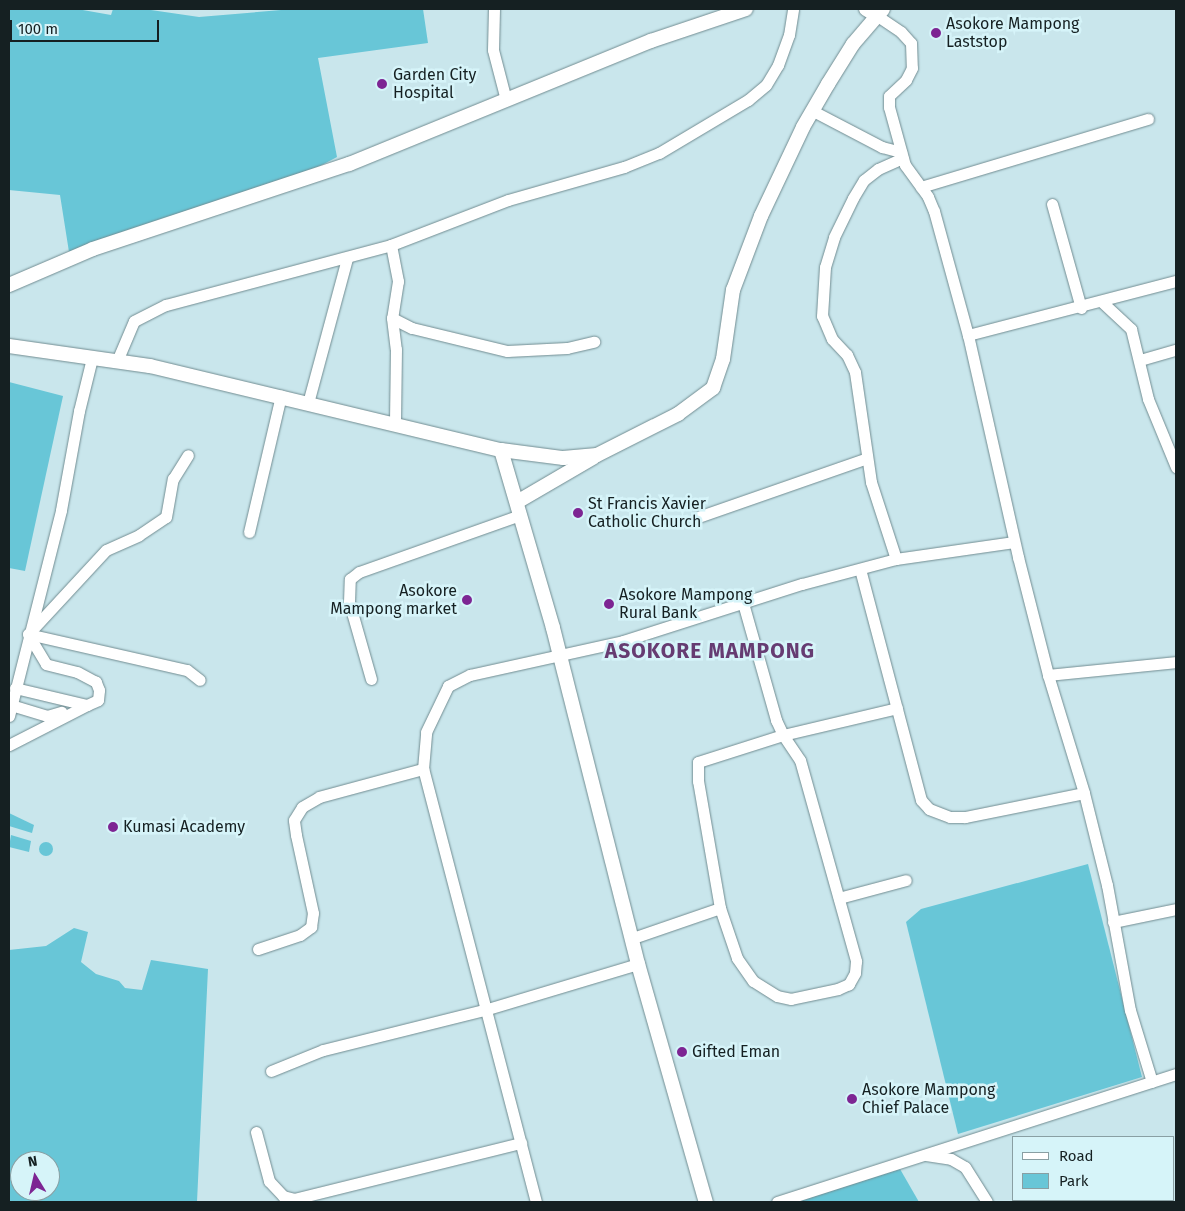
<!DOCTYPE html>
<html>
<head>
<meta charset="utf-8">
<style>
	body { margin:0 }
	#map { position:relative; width:1185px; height:1211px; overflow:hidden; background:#c9e6ec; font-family:"Fira Sans",sans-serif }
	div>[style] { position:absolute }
	.green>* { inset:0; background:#68c6d7 }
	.round { border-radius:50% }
	.roads { filter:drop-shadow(0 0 1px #718c91) drop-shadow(0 0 1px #718c91) }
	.minor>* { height:11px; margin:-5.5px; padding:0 5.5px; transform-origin:5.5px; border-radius:5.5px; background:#fff }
	.tertiary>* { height:14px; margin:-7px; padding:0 7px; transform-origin:7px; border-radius:7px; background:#fff }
	.dots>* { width:14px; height:14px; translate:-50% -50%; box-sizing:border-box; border:2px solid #d6f4f9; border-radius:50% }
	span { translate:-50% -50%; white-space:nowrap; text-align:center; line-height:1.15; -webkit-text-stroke:5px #d6f4f9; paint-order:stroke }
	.poi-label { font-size:16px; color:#152022 }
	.left { translate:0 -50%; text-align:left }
	.right { translate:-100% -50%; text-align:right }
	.district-label { font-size:21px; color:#663c72; font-weight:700; letter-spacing:1px }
	.frame { position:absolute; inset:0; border:10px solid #152022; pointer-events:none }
	.legend { position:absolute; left:1012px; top:1136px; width:162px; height:65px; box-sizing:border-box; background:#d6f4f9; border:1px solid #899fa3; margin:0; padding:6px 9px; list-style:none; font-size:15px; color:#152022 }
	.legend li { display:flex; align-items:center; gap:10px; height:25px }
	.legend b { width:25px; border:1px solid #899fa3 }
	.north { position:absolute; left:10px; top:1151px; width:50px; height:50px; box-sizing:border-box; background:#d6f4f9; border:1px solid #899fa3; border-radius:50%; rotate:351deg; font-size:14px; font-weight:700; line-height:20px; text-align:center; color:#152022 }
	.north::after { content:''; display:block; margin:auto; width:18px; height:22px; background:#7d2593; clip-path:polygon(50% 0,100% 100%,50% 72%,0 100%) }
	.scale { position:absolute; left:10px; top:20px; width:149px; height:22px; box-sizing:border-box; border:2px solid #152022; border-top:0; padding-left:6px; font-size:15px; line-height:18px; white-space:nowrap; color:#152022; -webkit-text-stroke:4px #d6f4f9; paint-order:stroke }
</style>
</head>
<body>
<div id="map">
	<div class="green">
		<i style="clip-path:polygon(9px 9px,77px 9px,111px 15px,113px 9px,144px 9px,199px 17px,293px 9px,423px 9px,428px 43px,318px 58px,337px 157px,307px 173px,69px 252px,60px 195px,9px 190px)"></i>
		<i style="clip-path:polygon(9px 382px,63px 396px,25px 571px,9px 568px)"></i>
		<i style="clip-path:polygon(9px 813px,34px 825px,32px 833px,9px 826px)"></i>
		<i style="clip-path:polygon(11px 835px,31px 841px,29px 852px,9px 847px)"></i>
		<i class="round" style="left:39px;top:842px;width:14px;height:14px"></i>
		<i style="clip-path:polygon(1088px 864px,1142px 1077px,958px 1134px,906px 922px,921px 909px)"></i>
		<i style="clip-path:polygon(evenodd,74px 928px,88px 932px,81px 962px,96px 974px,119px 981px,125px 988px,142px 990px,151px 960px,208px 969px,197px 1202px,9px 1202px,9px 950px,46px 946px,74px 928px,20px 1161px,50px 1161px,50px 1191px,20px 1191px,20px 1161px)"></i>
		<i style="clip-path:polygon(900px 1169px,919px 1202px,796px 1202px)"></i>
	</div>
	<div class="roads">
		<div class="minor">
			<i style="left:494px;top:9px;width:41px;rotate:91.4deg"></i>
			<i style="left:493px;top:50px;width:52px;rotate:75.4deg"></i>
			<i style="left:876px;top:15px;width:30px;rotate:34deg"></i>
			<i style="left:901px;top:32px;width:15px;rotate:48deg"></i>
			<i style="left:911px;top:43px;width:25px;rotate:88deg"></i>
			<i style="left:912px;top:68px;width:13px;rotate:117deg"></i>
			<i style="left:906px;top:80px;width:23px;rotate:137deg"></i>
			<i style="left:889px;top:96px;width:11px;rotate:90deg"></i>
			<i style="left:889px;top:107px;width:60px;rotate:74.6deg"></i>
			<i style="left:905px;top:165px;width:39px;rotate:54deg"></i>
			<i style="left:928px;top:197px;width:15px;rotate:67deg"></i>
			<i style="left:934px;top:211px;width:129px;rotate:74.7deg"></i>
			<i style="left:968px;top:335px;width:228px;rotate:77.3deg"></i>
			<i style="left:1018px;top:557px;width:122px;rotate:75.7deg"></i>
			<i style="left:1048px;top:675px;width:123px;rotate:73deg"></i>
			<i style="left:1084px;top:793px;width:95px;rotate:76deg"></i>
			<i style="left:1107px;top:885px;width:127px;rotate:79.6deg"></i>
			<i style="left:1130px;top:1010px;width:75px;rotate:73deg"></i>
			<i style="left:813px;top:111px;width:78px;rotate:27.6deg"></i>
			<i style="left:882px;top:147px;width:20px;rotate:15deg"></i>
			<i style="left:921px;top:187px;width:237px;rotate:-16.7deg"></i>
			<i style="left:1052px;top:204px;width:108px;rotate:74.4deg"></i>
			<i style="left:391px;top:245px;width:37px;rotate:79deg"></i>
			<i style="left:398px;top:281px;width:37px;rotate:99deg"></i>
			<i style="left:392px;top:318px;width:31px;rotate:83deg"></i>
			<i style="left:396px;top:349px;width:76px;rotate:90.8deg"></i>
			<i style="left:1102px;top:302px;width:40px;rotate:43deg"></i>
			<i style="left:1131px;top:329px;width:72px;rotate:76.3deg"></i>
			<i style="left:1148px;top:399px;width:74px;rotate:67.6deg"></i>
			<i style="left:392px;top:318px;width:22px;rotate:27deg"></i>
			<i style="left:412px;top:328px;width:98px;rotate:13.6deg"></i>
			<i style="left:507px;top:351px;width:60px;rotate:-2.9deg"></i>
			<i style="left:567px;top:348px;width:28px;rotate:-13deg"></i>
			<i style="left:968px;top:335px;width:215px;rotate:-14.6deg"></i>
			<i style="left:1140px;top:360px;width:37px;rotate:-16deg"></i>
			<i style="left:117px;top:361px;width:43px;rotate:-67deg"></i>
			<i style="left:134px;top:321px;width:36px;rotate:-27deg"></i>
			<i style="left:166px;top:305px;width:233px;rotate:-14.9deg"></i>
			<i style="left:391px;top:245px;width:125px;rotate:-21deg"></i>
			<i style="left:508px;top:200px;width:121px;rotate:-15.9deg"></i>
			<i style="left:624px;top:167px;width:38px;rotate:-22deg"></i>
			<i style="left:659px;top:153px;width:104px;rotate:-30.8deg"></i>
			<i style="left:748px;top:100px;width:23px;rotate:-40deg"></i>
			<i style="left:766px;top:85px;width:23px;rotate:-59deg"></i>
			<i style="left:778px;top:65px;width:32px;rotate:-70deg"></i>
			<i style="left:789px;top:35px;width:26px;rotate:-81deg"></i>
			<i style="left:308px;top:403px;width:150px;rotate:-74.9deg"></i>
			<i style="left:698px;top:517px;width:179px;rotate:-19.2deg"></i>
			<i style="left:249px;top:532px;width:140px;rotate:-76.8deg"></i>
			<i style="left:896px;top:559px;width:81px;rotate:-108deg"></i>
			<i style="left:871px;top:482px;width:111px;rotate:-98.3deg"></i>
			<i style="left:855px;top:372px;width:19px;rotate:-115deg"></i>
			<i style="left:847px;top:355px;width:22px;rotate:-133deg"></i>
			<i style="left:832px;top:339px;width:25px;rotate:-113deg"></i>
			<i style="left:822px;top:316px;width:49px;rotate:-86.5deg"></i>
			<i style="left:825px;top:267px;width:31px;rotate:-73deg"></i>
			<i style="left:834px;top:237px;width:43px;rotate:-64deg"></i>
			<i style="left:853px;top:198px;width:21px;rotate:-59deg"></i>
			<i style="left:864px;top:180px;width:18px;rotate:-38deg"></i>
			<i style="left:878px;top:169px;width:27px;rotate:-24deg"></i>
			<i style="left:860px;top:569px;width:239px;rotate:75.2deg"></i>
			<i style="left:921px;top:800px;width:12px;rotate:48deg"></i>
			<i style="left:929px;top:809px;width:22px;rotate:21deg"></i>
			<i style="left:950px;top:817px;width:15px"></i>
			<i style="left:965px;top:817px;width:121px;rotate:-11.4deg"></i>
			<i style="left:743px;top:603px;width:122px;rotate:74.2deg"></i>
			<i style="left:776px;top:720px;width:17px;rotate:65deg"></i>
			<i style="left:783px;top:735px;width:30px;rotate:56deg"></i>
			<i style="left:800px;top:760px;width:209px;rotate:74.4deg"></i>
			<i style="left:856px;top:961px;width:12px;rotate:95deg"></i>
			<i style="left:855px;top:973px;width:13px;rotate:119deg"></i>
			<i style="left:849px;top:984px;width:12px;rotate:156deg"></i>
			<i style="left:838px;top:989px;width:48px;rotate:168deg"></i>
			<i style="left:791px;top:999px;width:14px;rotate:-168deg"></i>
			<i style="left:777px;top:996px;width:28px;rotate:-148deg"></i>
			<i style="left:753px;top:981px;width:28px;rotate:-125deg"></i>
			<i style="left:737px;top:958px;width:53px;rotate:-108.8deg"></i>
			<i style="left:720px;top:908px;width:129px;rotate:-99.8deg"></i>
			<i style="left:698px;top:781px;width:19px;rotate:-90deg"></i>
			<i style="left:698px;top:762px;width:89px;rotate:-17.6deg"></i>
			<i style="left:783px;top:735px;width:117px;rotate:-13.3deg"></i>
			<i style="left:31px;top:631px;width:110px;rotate:-47.2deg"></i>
			<i style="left:106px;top:550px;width:36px;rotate:-24deg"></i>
			<i style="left:139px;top:535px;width:32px;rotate:-34deg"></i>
			<i style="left:166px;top:517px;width:39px;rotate:-80deg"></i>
			<i style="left:173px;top:479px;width:28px;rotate:-58deg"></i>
			<i style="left:1048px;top:675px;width:129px;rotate:-5.8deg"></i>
			<i style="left:371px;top:679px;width:80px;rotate:-105.9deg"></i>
			<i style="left:349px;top:602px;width:23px;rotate:-88deg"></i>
			<i style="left:350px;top:579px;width:11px;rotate:-38deg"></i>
			<i style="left:359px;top:572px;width:171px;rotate:-19.5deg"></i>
			<i style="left:15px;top:688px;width:74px;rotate:13.3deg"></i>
			<i style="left:87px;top:705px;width:12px;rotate:-24deg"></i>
			<i style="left:98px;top:700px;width:10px;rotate:-84deg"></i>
			<i style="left:99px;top:690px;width:9px;rotate:-111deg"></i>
			<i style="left:96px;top:682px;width:21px;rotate:-152deg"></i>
			<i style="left:77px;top:672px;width:32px;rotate:-166deg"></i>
			<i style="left:46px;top:664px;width:35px;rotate:-121deg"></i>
			<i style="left:28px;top:634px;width:163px;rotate:12.8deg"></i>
			<i style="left:187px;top:670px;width:16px;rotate:38deg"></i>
			<i style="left:11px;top:705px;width:38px;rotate:17deg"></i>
			<i style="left:47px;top:716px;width:15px;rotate:-16deg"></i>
			<i style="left:9px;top:716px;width:212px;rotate:-75.8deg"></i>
			<i style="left:61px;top:510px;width:101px;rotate:-79.7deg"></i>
			<i style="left:79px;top:411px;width:55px;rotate:-76.2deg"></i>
			<i style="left:9px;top:745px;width:88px;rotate:-27.1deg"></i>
			<i style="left:839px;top:898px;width:69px;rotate:-15deg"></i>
			<i style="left:1113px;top:922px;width:64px;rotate:-11.7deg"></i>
			<i style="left:633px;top:938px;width:92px;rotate:-19deg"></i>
			<i style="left:258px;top:949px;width:44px;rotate:-18.4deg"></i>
			<i style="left:300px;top:935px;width:14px;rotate:-36deg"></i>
			<i style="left:311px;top:927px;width:14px;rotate:-82deg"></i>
			<i style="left:313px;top:913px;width:80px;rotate:-102.3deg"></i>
			<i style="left:296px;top:835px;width:15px;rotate:-98deg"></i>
			<i style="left:294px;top:820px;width:15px;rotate:-58deg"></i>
			<i style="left:302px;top:807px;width:20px;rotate:-30deg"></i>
			<i style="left:319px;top:797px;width:108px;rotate:-15.1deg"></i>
			<i style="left:271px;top:1071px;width:56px;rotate:-22deg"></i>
			<i style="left:323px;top:1050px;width:170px;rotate:-14deg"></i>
			<i style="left:488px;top:1009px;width:157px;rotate:-16.7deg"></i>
			<i style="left:256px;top:1132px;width:51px;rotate:75.1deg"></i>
			<i style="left:269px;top:1181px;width:21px;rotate:47deg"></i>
			<i style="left:283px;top:1196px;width:11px;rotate:15deg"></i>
			<i style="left:294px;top:1199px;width:234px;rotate:-13.9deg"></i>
			<i style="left:926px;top:1155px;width:25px;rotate:9deg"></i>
			<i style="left:951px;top:1159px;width:16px;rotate:30deg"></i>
			<i style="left:965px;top:1167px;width:41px;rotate:57.8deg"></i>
			<i style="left:536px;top:1202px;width:448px;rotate:-104.6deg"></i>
			<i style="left:423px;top:769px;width:37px;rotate:-85deg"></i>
			<i style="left:426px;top:732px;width:51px;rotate:-64.4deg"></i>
			<i style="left:448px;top:686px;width:25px;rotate:-27deg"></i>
			<i style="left:470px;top:675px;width:157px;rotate:-12.5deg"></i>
			<i style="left:623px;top:641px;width:188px;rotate:-17.7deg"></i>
			<i style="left:802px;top:584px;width:97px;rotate:-14.9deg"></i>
			<i style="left:896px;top:559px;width:119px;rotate:-8.2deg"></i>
			<i style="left:777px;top:1202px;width:419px;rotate:-17.8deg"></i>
		</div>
		<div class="tertiary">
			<i style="left:866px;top:9px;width:12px;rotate:31deg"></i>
			<i style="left:9px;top:285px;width:91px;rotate:-23.2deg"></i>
			<i style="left:93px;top:249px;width:270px;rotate:-18.4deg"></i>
			<i style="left:349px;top:164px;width:326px;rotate:-22.2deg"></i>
			<i style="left:651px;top:41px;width:100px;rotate:-18.6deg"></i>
			<i style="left:9px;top:346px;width:142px;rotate:8.1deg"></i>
			<i style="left:150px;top:366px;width:361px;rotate:13.5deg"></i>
			<i style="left:501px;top:450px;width:63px;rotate:7.4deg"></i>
			<i style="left:563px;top:458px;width:34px;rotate:-5deg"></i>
			<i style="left:597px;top:455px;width:91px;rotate:-26.8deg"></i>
			<i style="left:678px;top:414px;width:44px;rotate:-36.6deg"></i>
			<i style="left:713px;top:388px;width:31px;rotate:-71deg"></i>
			<i style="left:723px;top:359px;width:70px;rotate:-81.8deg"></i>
			<i style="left:733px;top:290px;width:79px;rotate:-69.3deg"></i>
			<i style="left:761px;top:216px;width:98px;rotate:-64.7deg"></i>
			<i style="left:803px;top:127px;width:50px;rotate:-59.8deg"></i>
			<i style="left:828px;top:84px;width:47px;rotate:-58deg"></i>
			<i style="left:853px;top:44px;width:46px;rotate:-49.4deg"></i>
			<i style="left:501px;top:450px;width:185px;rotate:73.7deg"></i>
			<i style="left:553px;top:628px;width:347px;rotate:75.8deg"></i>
			<i style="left:638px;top:964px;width:248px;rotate:74.1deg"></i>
			<i style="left:517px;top:502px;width:89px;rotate:-30.3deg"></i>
		</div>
	</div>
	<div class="dots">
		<i style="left:936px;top:33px;background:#7d2593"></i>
		<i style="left:382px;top:84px;background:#7d2593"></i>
		<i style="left:578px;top:513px;background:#7d2593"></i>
		<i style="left:467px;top:600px;background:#7d2593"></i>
		<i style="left:609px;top:604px;background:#7d2593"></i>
		<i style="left:113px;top:827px;background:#7d2593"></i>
		<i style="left:682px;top:1052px;background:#7d2593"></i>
		<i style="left:852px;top:1099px;background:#7d2593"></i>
	</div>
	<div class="poi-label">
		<span class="left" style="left:946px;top:33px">Asokore Mampong<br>Laststop</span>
		<span class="left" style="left:393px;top:84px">Garden City<br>Hospital</span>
		<span class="left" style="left:588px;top:513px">St Francis Xavier<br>Catholic Church</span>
		<span class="right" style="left:457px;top:600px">Asokore<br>Mampong market</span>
		<span class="left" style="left:619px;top:604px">Asokore Mampong<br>Rural Bank</span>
		<span class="left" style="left:123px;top:827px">Kumasi Academy</span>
		<span class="left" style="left:692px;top:1052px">Gifted Eman</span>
		<span class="left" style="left:862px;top:1099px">Asokore Mampong<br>Chief Palace</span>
	</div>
	<div class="district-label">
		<span style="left:710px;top:651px">ASOKORE MAMPONG</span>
	</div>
	<div class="frame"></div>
	<ul class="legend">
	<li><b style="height:6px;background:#fff"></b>Road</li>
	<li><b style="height:14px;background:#68c6d7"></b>Park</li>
	</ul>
	<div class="north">N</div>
	<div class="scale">100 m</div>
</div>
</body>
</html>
